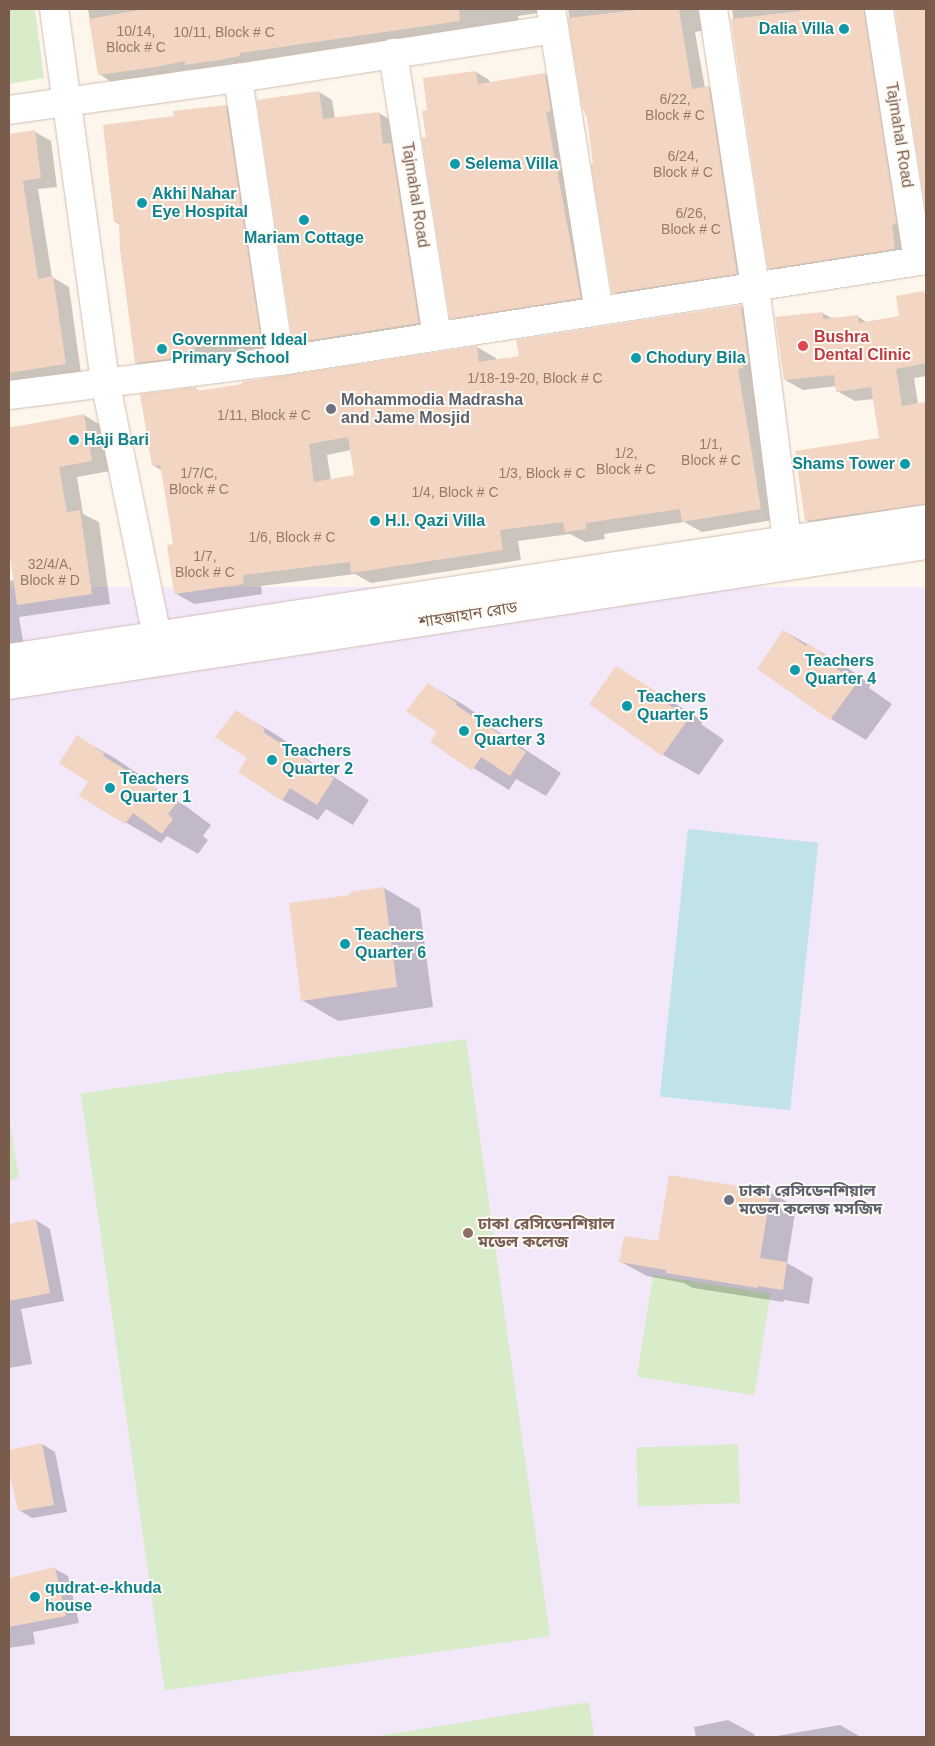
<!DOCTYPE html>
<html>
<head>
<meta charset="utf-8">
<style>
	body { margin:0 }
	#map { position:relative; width:935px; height:1746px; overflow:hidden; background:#fdf6ec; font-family:Helvetica,"Noto Sans Bengali",sans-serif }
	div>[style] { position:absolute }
	.education>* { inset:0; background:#f3e8fa; transform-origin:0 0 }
	.green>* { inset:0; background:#d8ecc9; transform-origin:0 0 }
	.water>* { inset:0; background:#bfe3e8; transform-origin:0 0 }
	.shadow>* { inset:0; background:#0003 }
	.building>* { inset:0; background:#f3d5c3 }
	.roads { filter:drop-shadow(0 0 1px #d1beb0) drop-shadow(0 0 1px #d1beb0) }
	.street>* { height:28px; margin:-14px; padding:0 14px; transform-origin:14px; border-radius:14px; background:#fff }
	.secondary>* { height:28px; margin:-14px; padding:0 14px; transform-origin:14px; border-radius:14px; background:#fff }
	.dots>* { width:14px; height:14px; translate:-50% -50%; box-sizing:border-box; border:2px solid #fffaf3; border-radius:50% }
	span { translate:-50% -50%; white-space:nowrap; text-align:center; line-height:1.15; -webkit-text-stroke:4px #fffaf3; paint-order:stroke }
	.number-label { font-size:14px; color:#987a6a }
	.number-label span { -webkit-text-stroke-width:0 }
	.culture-label { font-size:16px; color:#0d838f; font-weight:700 }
	.right { translate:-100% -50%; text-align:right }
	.left { translate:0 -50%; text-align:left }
	.street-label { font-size:16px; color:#7a5c4d }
	.health-label { font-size:16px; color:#be3a42; font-weight:700 }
	.worship-label { font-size:16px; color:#5b616d; font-weight:700 }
	.education-label { font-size:16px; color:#785e54; font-weight:700 }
	.frame { position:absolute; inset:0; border:10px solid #7a5c4d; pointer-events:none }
</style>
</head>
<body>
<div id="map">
	<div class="education">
		<i style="left:926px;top:587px;width:1150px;height:928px;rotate:90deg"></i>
	</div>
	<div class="green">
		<i style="clip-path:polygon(9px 9px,35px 9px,44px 78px,9px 84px)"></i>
		<i style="left:466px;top:1039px;width:603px;height:389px;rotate:82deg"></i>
		<i style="clip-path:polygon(9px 1118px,19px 1178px,9px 1180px)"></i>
		<i style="left:653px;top:1275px;width:119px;height:103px;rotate:9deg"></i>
		<i style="left:738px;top:1444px;width:59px;height:102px;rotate:88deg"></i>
		<i style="clip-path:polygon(589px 1702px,594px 1737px,371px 1737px)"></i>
	</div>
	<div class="water">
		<i style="left:688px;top:829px;width:131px;height:269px;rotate:6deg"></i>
	</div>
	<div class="shadow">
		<i style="clip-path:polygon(88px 9px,553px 9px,551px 11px,518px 16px,520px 25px,254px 61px,254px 64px,201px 73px,195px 69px,113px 83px,99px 74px)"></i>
		<i style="clip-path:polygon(568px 9px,711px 9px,706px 30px,695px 32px,705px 88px,709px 87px,723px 95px,751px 281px,627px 301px,613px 292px,588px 118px,583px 106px)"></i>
		<i style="clip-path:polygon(732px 9px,881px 9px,909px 257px,783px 276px,769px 268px)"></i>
		<i style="clip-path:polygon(896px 9px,926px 9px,926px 204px)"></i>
		<i style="clip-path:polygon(476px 72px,489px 80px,490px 84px,545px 74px,558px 82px,594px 305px,465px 326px,451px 318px,428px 138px,429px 111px)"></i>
		<i style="clip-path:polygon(319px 92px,332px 100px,335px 119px,379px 113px,392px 121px,432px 331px,308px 350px,294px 342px)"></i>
		<i style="clip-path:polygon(226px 106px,241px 115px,276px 347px,207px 357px,152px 372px,136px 363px,121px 225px,115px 222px)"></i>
		<i style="clip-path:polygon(35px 132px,51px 141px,57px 187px,38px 189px,52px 277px,69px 287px,81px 373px,9px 384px,9px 135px)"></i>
		<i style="clip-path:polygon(926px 294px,926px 376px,914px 378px,918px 404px,926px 403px,926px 516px,824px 531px,807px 521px,880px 439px,874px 399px,855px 401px,837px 391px,837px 386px,803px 390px,785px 380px,822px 313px,834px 319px,857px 316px,868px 323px,901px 317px,897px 297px)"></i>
		<i style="clip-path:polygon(evenodd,741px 306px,760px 317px,779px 519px,702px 532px,684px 522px,604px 534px,605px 539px,585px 542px,570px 534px,518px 541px,521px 560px,371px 583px,355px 574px,261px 586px,262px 594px,194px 604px,175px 593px,174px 545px,162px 471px,153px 465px,196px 389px,202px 392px,477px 347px,496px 358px,496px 361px,521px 357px,518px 341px,741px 306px,351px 450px,355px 476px,331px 480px,327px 455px,351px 450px)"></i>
		<i style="clip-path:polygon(84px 415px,102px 426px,110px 471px,77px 477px,83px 514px,99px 522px,110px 604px,19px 617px,25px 653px,9px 664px,9px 581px,14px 580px,9px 541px,9px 428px)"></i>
		<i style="clip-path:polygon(784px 631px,844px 665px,871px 685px,869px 688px,892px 704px,866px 740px,831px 719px)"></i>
		<i style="clip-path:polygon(616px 667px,703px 721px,701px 724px,724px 740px,699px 775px,663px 755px,590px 704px)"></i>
		<i style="clip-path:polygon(428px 684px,464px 705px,492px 724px,491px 727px,561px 773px,546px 796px,516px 779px,509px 790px,432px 742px,438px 732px)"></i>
		<i style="clip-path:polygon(237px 712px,272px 732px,300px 751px,298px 753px,369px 800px,353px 825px,326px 809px,318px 820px,282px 800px)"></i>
		<i style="clip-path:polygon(77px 737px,113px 757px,140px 775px,138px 778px,187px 807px,211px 825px,203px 836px,208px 840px,198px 854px,167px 836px,161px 843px,125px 822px,90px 782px)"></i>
		<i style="clip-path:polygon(384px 888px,420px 909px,433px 1007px,338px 1021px,302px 1000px,352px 896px)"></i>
		<i style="clip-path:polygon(770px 1192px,796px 1207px,787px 1263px,813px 1278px,809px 1304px,784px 1300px,783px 1302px,693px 1288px,684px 1283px,647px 1276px,621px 1262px)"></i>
		<i style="clip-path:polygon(36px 1220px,50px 1229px,64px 1301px,21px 1309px,32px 1364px,9px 1368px,9px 1225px)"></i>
		<i style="clip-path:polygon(42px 1444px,55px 1452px,67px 1512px,32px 1518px,19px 1510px,9px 1465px,9px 1452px)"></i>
		<i style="clip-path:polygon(55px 1569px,68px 1576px,79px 1623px,33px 1632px,35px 1644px,9px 1648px,9px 1579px)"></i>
		<i style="clip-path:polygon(728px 1720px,754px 1734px,755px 1737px,696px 1737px,694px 1727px)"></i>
		<i style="clip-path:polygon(840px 1725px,861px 1737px,771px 1737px)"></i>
	</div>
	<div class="building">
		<i style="clip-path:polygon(145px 9px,459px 9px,460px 21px,240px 53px,240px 56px,219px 60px,185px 65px,185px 61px,156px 67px,98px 75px,89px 19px)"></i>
		<i style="clip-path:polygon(644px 9px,679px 9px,692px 89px,709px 86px,737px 274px,612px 293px,591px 164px,593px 164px,587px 118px,582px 106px,568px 18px)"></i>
		<i style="clip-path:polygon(801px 9px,864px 9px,897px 224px,892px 225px,895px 249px,768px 269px,731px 19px,801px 11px)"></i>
		<i style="clip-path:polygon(895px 9px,926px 9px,926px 212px)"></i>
		<i style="clip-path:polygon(476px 71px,478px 84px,545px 73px,551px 111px,546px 112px,581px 298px,450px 319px,422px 138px,426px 137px,422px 111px,427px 110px,423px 78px)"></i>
		<i style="clip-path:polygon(319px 91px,323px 119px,379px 112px,383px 144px,391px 143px,419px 323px,293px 343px,257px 100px)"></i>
		<i style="clip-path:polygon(226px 105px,261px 338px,192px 348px,193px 356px,135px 363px,120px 249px,119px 222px,114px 222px,103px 125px,174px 116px,173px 111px)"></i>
		<i style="clip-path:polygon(35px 130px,41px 178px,23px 181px,38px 279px,53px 276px,66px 364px,9px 373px,9px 134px)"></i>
		<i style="clip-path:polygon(924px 291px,926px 305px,926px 363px,896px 369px,902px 406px,926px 402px,926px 504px,805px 521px,795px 451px,879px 438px,871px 387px,836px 392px,834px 375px,784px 380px,775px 317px,823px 312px,823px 319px,858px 315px,859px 323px,899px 316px,896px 296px)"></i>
		<i style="clip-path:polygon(evenodd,741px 305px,749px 362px,743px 363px,743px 368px,738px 369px,761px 509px,682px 522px,680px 509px,586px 523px,586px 529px,565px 532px,563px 522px,500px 530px,503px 550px,351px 573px,350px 562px,243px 575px,244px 584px,174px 594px,167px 545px,173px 544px,166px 500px,160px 465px,152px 466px,140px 394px,196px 387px,197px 391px,242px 384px,242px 382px,477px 346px,479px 362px,519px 356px,516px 340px,741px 305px,348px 437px,354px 475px,314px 482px,309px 444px,348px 437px)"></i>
		<i style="clip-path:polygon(84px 414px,92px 461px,59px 467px,67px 512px,80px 510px,92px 594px,17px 605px,9px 550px,9px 428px)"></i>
		<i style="clip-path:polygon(783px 630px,806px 646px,808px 643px,836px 664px,834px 667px,857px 683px,830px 720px,757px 669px)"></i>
		<i style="clip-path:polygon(616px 666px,668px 699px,666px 703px,689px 718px,662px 756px,589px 704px)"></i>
		<i style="clip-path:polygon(428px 683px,457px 703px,456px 705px,526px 752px,510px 776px,481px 757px,472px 771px,430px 742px,437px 732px,406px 711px)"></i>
		<i style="clip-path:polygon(236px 710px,265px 729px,263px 732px,334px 778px,317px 805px,290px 788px,282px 801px,238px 772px,247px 758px,215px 737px)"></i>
		<i style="clip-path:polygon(77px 735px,105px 754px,103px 756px,151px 785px,176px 804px,168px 814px,173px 819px,162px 834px,133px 813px,125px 824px,79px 796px,88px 782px,59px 763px)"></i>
		<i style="clip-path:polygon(384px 887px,397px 987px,301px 1001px,289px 903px,350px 895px,350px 892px)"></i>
		<i style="clip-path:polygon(669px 1175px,771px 1191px,760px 1258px,787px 1262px,783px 1290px,758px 1286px,758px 1288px,666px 1273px,666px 1270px,619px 1262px,624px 1236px,658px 1241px)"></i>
		<i style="clip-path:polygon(36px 1219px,50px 1293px,9px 1301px,9px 1224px)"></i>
		<i style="clip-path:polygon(42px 1443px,54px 1505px,18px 1511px,9px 1471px,9px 1450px)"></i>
		<i style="clip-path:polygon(55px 1567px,66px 1616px,9px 1627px,9px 1578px)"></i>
	</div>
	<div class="roads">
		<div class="street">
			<i style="left:551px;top:9px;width:306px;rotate:81deg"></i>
			<i style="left:713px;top:9px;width:281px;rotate:81.4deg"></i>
			<i style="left:755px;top:287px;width:254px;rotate:82.8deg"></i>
			<i style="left:879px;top:9px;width:255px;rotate:81.2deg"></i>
			<i style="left:393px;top:53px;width:286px;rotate:81.2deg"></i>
			<i style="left:238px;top:78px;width:286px;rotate:81.6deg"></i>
			<i style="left:9px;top:110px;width:231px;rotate:-8deg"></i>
			<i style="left:238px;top:78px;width:320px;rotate:-8.8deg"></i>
			<i style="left:9px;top:395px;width:273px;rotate:-7.2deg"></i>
			<i style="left:280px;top:361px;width:654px;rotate:-8.89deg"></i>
		</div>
		<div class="secondary">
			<i style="left:54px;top:9px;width:375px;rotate:82.2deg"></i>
			<i style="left:105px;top:381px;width:276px;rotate:78.5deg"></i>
			<i style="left:9px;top:658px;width:927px;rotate:-8.62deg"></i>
			<i style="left:9px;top:685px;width:928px;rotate:-8.68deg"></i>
		</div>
	</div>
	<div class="dots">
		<i style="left:844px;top:29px;background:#0f9aa8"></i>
		<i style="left:455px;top:164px;background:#0f9aa8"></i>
		<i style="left:142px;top:203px;background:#0f9aa8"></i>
		<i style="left:304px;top:220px;background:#0f9aa8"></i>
		<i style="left:803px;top:346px;background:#e0444e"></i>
		<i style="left:162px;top:349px;background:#0f9aa8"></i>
		<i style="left:636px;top:358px;background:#0f9aa8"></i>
		<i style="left:331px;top:409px;background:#6b7280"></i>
		<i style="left:74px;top:440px;background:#0f9aa8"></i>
		<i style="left:905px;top:464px;background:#0f9aa8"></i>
		<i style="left:375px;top:521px;background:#0f9aa8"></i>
		<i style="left:795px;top:670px;background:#0f9aa8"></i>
		<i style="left:627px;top:706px;background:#0f9aa8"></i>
		<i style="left:464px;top:731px;background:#0f9aa8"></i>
		<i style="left:272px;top:760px;background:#0f9aa8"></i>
		<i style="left:110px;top:788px;background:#0f9aa8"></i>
		<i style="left:345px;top:944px;background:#0f9aa8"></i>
		<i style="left:729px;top:1200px;background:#6b7280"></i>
		<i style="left:468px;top:1233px;background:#8d6e63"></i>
		<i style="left:35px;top:1597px;background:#0f9aa8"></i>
	</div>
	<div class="number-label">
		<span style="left:136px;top:39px">10/14,<br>Block # C</span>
		<span style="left:224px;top:32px">10/11, Block # C</span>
		<span style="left:675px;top:107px">6/22,<br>Block # C</span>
		<span style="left:683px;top:164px">6/24,<br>Block # C</span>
		<span style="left:691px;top:221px">6/26,<br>Block # C</span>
		<span style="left:535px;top:378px">1/18-19-20, Block # C</span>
		<span style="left:264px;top:415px">1/11, Block # C</span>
		<span style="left:711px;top:452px">1/1,<br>Block # C</span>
		<span style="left:626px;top:461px">1/2,<br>Block # C</span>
		<span style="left:199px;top:481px">1/7/C,<br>Block # C</span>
		<span style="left:542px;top:473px">1/3, Block # C</span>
		<span style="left:455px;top:492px">1/4, Block # C</span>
		<span style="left:292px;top:537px">1/6, Block # C</span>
		<span style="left:205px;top:564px">1/7,<br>Block # C</span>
		<span style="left:50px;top:572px">32/4/A,<br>Block # D</span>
	</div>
	<div class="culture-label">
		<span class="right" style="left:834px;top:29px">Dalia Villa</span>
		<span class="left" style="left:465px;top:164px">Selema Villa</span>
		<span class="left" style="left:152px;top:203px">Akhi Nahar<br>Eye Hospital</span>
		<span style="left:304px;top:238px">Mariam Cottage</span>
		<span class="left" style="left:172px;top:349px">Government Ideal<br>Primary School</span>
		<span class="left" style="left:646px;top:358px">Chodury Bila</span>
		<span class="left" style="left:84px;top:440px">Haji Bari</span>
		<span class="right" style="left:895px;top:464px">Shams Tower</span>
		<span class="left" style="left:385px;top:521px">H.I. Qazi Villa</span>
		<span class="left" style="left:805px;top:670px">Teachers<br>Quarter 4</span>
		<span class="left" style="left:637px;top:706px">Teachers<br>Quarter 5</span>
		<span class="left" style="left:474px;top:731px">Teachers<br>Quarter 3</span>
		<span class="left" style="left:282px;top:760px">Teachers<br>Quarter 2</span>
		<span class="left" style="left:120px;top:788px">Teachers<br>Quarter 1</span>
		<span class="left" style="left:355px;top:944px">Teachers<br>Quarter 6</span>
		<span class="left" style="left:45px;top:1597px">qudrat-e-khuda<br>house</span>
	</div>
	<div class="street-label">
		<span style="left:899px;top:135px;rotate:81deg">Tajmahal Road</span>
		<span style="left:415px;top:195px;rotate:81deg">Tajmahal Road</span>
		<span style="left:468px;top:615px;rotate:-9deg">শাহজাহান রোড</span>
	</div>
	<div class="health-label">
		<span class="left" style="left:814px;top:346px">Bushra<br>Dental Clinic</span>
	</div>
	<div class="worship-label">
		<span class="left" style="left:341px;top:409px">Mohammodia Madrasha<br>and Jame Mosjid</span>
		<span class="left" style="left:739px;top:1200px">ঢাকা রেসিডেনশিয়াল<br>মডেল কলেজ মসজিদ</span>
	</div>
	<div class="education-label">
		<span class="left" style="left:478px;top:1233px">ঢাকা রেসিডেনশিয়াল<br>মডেল কলেজ</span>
	</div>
	<div class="frame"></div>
</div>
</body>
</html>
